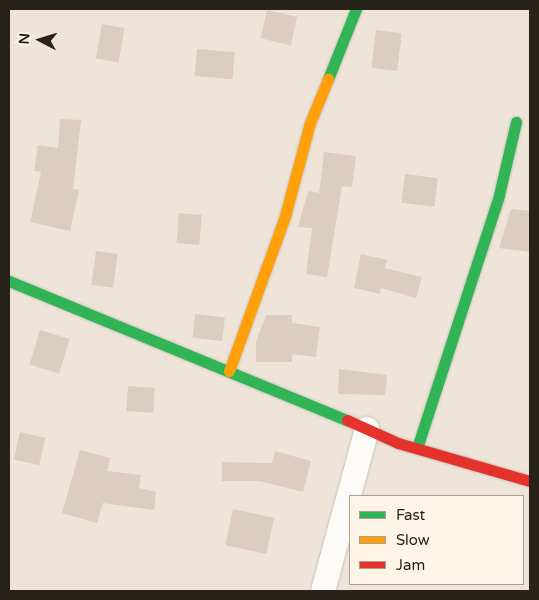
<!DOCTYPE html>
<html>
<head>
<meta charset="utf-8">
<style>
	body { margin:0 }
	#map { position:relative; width:539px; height:600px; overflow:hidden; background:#eee5d8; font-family:"Varela Round",sans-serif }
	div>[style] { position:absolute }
	.building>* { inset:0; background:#dccdbe; transform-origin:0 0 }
	.roads { filter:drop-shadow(0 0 1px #c9c2b8) drop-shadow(0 0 1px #c9c2b8) }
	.street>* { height:24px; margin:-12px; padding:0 12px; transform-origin:12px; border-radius:12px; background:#fcfbf9 }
	.fast>* { height:11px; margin:-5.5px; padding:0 5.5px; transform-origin:5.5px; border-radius:5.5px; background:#30b455 }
	.slow>* { height:11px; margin:-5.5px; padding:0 5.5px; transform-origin:5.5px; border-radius:5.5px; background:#ff9f0a }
	.jam>* { height:11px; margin:-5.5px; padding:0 5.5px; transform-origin:5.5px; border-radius:5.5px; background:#e5322d }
	span { translate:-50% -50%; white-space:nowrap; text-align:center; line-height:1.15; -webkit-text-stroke:4.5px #fff5e7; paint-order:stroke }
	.frame { position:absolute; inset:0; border:10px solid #28231a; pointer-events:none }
	.legend { position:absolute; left:349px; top:495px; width:175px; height:90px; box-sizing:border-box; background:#fff5e7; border:1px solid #a9a195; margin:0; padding:6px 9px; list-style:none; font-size:15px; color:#28231a }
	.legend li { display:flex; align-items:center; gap:10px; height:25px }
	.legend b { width:25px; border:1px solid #a9a195 }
	.north { position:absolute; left:15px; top:15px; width:50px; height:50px; -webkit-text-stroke:4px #fff5e7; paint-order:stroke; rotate:275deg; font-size:14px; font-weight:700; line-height:20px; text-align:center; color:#28231a }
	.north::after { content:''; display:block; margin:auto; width:18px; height:22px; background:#28231a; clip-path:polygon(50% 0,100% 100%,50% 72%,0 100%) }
</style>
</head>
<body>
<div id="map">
	<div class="building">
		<i style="left:267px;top:10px;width:31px;height:29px;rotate:13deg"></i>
		<i style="left:102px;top:24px;width:23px;height:35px;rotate:10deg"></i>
		<i style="left:376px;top:30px;width:26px;height:38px;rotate:7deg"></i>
		<i style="left:197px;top:49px;width:38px;height:27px;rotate:5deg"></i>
		<i style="clip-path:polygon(60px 119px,81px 120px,73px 189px,79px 190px,70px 231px,30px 222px,41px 172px,34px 171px,38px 145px,58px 148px)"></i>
		<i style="clip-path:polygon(324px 152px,356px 156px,352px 187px,342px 186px,327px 277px,306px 274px,312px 228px,298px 227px,308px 191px,319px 193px)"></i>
		<i style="left:405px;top:174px;width:33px;height:29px;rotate:7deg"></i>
		<i style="clip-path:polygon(511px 209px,530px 211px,530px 252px,499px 248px)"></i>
		<i style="left:179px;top:213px;width:23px;height:30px;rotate:5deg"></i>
		<i style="left:96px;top:251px;width:22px;height:34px;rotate:8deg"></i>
		<i style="clip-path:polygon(361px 254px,387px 260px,385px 268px,422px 277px,416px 298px,381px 288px,380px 294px,354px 288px)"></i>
		<i style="left:195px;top:314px;width:30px;height:24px;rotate:6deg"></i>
		<i style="clip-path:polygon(266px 315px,292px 315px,292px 323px,320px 327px,316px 357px,292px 354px,292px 362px,256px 362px,256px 341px)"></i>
		<i style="left:40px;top:330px;width:31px;height:36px;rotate:17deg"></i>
		<i style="clip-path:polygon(339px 369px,387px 375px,385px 395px,338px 394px)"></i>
		<i style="left:128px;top:386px;width:27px;height:25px;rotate:4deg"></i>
		<i style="left:20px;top:432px;width:26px;height:28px;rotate:13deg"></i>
		<i style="clip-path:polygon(80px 450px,110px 458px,107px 471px,141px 475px,139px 488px,156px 492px,154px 510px,103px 503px,97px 523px,62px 513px)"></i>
		<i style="clip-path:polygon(275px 451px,311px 461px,303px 492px,259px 481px,222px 481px,222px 462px,272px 463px)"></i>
		<i style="left:233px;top:509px;width:42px;height:37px;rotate:12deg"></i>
	</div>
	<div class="roads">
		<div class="street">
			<i style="left:323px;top:591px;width:168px;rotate:-74.8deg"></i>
		</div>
		<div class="fast">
			<i style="left:328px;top:79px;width:75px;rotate:-68.2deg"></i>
			<i style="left:9px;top:281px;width:365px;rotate:22.4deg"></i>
			<i style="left:417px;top:448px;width:266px;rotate:-72deg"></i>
			<i style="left:499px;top:195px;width:75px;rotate:-76.9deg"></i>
		</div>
		<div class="slow">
			<i style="left:229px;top:371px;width:165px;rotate:-70.1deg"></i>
			<i style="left:285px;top:216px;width:96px;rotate:-75deg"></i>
			<i style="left:310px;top:123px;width:48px;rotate:-67.8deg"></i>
		</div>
		<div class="jam">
			<i style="left:347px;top:420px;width:56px;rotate:24.3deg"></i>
			<i style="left:398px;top:443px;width:137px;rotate:16.1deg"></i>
		</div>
	</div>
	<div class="frame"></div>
	<ul class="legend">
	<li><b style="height:6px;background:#30b455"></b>Fast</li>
	<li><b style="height:6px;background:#ff9f0a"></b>Slow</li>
	<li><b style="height:6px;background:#e5322d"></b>Jam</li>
	</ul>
	<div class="north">N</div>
</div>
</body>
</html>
